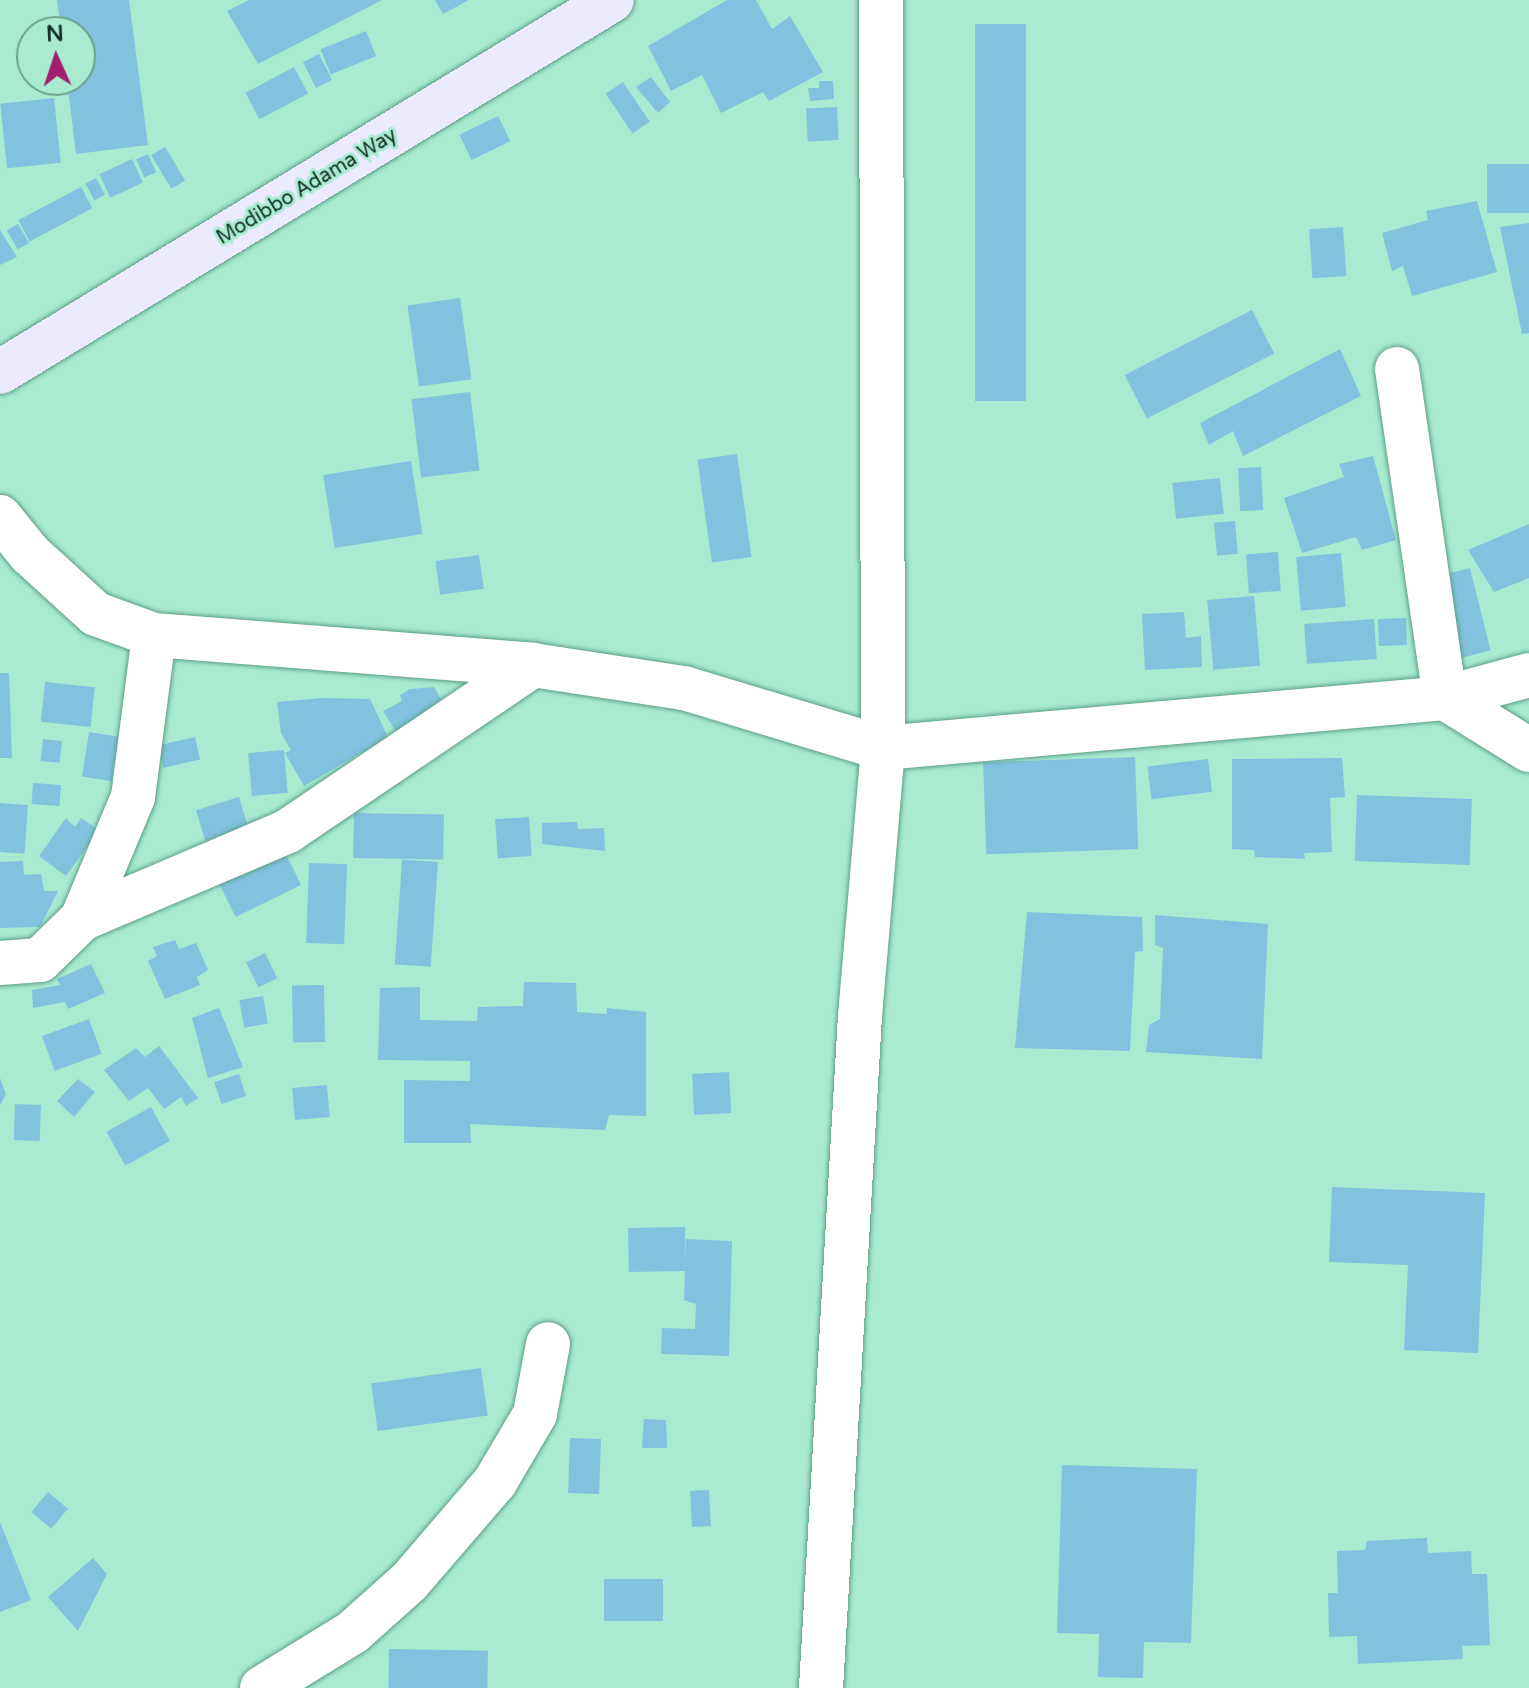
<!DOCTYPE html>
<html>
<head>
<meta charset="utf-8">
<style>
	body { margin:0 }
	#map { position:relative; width:1529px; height:1688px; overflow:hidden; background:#a8ebd1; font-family:"Varela Round",sans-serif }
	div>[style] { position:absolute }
	.building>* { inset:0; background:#82c2df; transform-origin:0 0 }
	.roads { filter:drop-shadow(0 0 2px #5c9e86) drop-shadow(0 0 2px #5c9e86) }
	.minor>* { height:44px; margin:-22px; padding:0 22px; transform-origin:22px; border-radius:22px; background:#fff }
	.secondary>* { height:44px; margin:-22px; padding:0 22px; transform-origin:22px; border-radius:22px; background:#eceaff }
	span { translate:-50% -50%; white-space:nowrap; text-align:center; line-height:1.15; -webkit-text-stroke:6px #a8ebd1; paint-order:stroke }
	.street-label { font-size:20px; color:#153127 }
	.north { position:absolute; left:16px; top:16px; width:80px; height:80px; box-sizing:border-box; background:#a8ebd1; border:2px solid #6da18d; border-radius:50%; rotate:357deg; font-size:22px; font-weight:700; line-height:32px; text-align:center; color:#153127 }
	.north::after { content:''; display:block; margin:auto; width:28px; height:36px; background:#a11e6e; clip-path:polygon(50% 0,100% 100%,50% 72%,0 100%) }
</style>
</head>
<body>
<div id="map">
	<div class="building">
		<i style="clip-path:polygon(57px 0,129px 0,148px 145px,76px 154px,67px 80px,80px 80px,80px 32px,61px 32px)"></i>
		<i style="clip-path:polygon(249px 0,382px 0,258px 64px,227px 11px)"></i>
		<i style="clip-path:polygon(435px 0,469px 0,443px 14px)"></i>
		<i style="clip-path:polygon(727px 0,756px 0,772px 29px,790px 16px,823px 72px,769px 101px,763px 92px,721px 113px,702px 75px,671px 91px,648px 46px)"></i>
		<i style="left:1026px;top:24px;width:377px;height:51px;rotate:90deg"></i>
		<i style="left:366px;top:31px;width:27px;height:49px;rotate:68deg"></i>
		<i style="left:319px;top:54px;width:29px;height:18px;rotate:63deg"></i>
		<i style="left:294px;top:67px;width:30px;height:55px;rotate:62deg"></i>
		<i style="clip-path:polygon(651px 77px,670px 102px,658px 113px,636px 87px)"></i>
		<i style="clip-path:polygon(819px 81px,833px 81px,834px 99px,810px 101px,808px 88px,819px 88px)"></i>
		<i style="left:623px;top:82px;width:48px;height:21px;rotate:56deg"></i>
		<i style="left:54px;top:98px;width:65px;height:54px;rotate:84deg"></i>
		<i style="left:837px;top:107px;width:33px;height:31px;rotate:87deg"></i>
		<i style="left:498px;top:116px;width:28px;height:43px;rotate:64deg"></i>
		<i style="left:165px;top:147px;width:39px;height:16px;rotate:59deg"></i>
		<i style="left:148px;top:154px;width:20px;height:13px;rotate:66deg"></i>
		<i style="left:132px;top:159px;width:26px;height:36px;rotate:65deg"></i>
		<i style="left:1529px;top:164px;width:49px;height:42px;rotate:90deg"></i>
		<i style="left:96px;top:178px;width:19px;height:12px;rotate:62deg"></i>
		<i style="left:81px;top:187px;width:24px;height:71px;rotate:62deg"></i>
		<i style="clip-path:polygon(1477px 201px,1497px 272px,1412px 296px,1403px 266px,1392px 271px,1382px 233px,1428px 220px,1426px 211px)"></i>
		<i style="clip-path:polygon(1529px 223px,1529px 333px,1522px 334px,1500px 227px)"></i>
		<i style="left:18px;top:224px;width:22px;height:13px;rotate:60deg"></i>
		<i style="left:1343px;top:227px;width:49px;height:34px;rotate:86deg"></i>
		<i style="clip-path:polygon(0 230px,17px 257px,0 265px)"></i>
		<i style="left:460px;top:298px;width:82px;height:53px;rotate:82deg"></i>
		<i style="left:1252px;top:310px;width:49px;height:143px;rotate:63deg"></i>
		<i style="clip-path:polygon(1340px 349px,1361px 396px,1243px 456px,1233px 431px,1209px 445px,1200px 423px)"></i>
		<i style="left:470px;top:392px;width:79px;height:59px;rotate:83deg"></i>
		<i style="left:737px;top:454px;width:104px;height:40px;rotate:82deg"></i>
		<i style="clip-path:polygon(1373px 456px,1396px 540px,1362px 550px,1356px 537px,1302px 553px,1284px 498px,1344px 477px,1339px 464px)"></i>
		<i style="left:411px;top:461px;width:74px;height:89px;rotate:81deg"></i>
		<i style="left:1261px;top:467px;width:43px;height:23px;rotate:87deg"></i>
		<i style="left:1220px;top:478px;width:36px;height:48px;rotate:84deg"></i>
		<i style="left:1235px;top:521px;width:33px;height:21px;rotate:85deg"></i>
		<i style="clip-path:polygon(1529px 524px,1529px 578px,1494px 592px,1468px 550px)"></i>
		<i style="left:1278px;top:552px;width:39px;height:32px;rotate:86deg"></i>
		<i style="left:1341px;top:553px;width:54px;height:45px;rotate:85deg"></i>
		<i style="left:479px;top:555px;width:34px;height:44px;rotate:82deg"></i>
		<i style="left:1470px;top:568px;width:85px;height:40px;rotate:76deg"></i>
		<i style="left:1254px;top:596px;width:70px;height:47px;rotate:85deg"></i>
		<i style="clip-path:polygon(1184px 612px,1186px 638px,1201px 636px,1202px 667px,1145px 670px,1142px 614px)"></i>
		<i style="left:1406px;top:618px;width:27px;height:28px;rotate:88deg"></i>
		<i style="left:1374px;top:619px;width:40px;height:70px;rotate:86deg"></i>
		<i style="clip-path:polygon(0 673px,9px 673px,12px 758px,0 758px)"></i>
		<i style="left:45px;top:682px;width:50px;height:40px;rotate:6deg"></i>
		<i style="clip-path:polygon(434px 687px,445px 706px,396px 732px,383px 711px,402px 701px,400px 695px,410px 689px)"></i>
		<i style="clip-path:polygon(322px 698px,370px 699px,388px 737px,304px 786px,285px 753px,291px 750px,281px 733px,277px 702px)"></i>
		<i style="left:89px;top:732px;width:30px;height:45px;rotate:9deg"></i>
		<i style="left:195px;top:737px;width:23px;height:38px;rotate:77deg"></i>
		<i style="left:43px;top:739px;width:19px;height:22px;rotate:6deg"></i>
		<i style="left:284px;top:750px;width:43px;height:36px;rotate:85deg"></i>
		<i style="left:1135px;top:757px;width:92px;height:152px;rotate:88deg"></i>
		<i style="clip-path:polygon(1342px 758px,1345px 797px,1330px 798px,1332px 852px,1304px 853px,1305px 859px,1255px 857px,1254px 850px,1232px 849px,1232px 759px)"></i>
		<i style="left:1208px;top:759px;width:33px;height:61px;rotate:83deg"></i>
		<i style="left:33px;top:783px;width:28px;height:21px;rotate:4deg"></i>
		<i style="left:1357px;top:795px;width:115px;height:66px;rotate:2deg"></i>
		<i style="left:239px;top:797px;width:37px;height:45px;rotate:73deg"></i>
		<i style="left:0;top:803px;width:28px;height:49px;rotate:4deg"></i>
		<i style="left:354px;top:813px;width:90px;height:45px;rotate:1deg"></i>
		<i style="left:529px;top:817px;width:39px;height:34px;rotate:86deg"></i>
		<i style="clip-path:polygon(66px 818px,75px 827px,81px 818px,99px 830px,66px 876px,39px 856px)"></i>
		<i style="clip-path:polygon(577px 822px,578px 829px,604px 828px,605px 851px,542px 844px,542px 823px)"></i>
		<i style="left:284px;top:850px;width:39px;height:73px;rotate:64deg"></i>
		<i style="clip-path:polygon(23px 861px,24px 875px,41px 874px,44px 891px,58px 891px,40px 927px,0 928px,0 862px)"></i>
		<i style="left:438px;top:862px;width:105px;height:36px;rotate:94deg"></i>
		<i style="left:309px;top:863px;width:38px;height:80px;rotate:2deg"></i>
		<i style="clip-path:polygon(1027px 912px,1142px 917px,1143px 951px,1135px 952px,1130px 1051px,1015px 1048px)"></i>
		<i style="clip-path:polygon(1155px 915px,1268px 924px,1262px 1059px,1146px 1052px,1149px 1025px,1160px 1019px,1163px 948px,1155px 945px)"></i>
		<i style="clip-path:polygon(175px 940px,179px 949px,196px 943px,208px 970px,197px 977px,200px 985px,165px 999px,148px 961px,157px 956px,153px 947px)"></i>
		<i style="left:265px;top:953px;width:28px;height:21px;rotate:64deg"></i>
		<i style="clip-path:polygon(91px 964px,105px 993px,68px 1009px,65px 1002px,33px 1008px,32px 990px,60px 985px,57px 979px)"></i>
		<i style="clip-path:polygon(524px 982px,576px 983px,577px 1012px,606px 1014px,607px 1008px,646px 1012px,646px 1116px,609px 1115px,605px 1130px,470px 1124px,471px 1143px,404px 1143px,404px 1080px,470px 1081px,470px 1061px,378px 1060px,380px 988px,420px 987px,420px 1020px,477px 1021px,478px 1007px,523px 1006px)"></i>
		<i style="left:324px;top:985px;width:57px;height:32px;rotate:89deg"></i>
		<i style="left:263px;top:996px;width:28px;height:24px;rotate:80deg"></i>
		<i style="clip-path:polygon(219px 1008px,243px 1067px,208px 1078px,192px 1018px)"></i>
		<i style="left:89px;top:1019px;width:37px;height:50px;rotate:70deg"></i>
		<i style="clip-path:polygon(159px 1046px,198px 1098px,186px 1106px,181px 1097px,164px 1109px,148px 1088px,129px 1101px,104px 1070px,136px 1048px,145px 1057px)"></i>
		<i style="left:729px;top:1072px;width:41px;height:37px;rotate:87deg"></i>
		<i style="left:239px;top:1074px;width:23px;height:26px;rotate:72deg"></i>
		<i style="clip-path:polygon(0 1078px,6px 1094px,0 1105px)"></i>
		<i style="clip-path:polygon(78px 1079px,95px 1092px,74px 1117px,57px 1101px)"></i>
		<i style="left:327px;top:1085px;width:32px;height:35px;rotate:85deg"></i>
		<i style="left:15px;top:1104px;width:26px;height:36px;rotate:2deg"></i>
		<i style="left:151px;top:1107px;width:39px;height:51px;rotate:61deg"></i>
		<i style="clip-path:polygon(1332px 1187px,1485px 1193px,1478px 1353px,1404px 1350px,1408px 1265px,1329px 1262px)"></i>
		<i style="left:685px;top:1227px;width:44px;height:57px;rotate:89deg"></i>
		<i style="clip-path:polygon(686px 1239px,732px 1241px,729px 1356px,661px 1354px,662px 1328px,695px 1329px,696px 1304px,684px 1300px)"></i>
		<i style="left:481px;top:1368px;width:48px;height:111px;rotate:82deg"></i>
		<i style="clip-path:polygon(644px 1419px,666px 1420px,667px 1448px,642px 1448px)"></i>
		<i style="left:570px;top:1438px;width:31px;height:55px;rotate:2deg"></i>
		<i style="clip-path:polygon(1062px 1465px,1197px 1469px,1191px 1643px,1144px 1642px,1143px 1678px,1098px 1677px,1099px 1634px,1057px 1633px)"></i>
		<i style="left:709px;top:1490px;width:36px;height:19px;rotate:87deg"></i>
		<i style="left:48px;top:1492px;width:26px;height:26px;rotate:40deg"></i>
		<i style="clip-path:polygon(0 1522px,31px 1600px,0 1612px)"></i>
		<i style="clip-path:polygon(1427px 1538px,1428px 1553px,1471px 1551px,1472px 1574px,1487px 1574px,1490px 1645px,1462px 1646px,1463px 1659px,1358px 1664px,1357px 1636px,1329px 1637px,1328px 1593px,1338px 1593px,1337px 1551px,1365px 1550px,1367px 1541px)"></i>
		<i style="clip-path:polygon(93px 1558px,107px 1574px,78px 1631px,48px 1597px)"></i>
		<i style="left:604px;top:1579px;width:59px;height:42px"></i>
		<i style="left:389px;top:1649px;width:99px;height:39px;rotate:1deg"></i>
	</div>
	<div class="roads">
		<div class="minor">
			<i style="left:1397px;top:369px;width:332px;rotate:81.7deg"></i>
			<i style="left:1445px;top:698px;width:99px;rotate:31.8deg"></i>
			<i style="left:0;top:517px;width:48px;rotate:51deg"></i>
			<i style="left:30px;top:554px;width:89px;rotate:42.3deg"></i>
			<i style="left:96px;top:614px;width:62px;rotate:19.9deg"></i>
			<i style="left:154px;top:635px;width:380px;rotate:4.5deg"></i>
			<i style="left:533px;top:665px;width:153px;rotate:8.7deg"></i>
			<i style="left:684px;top:688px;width:208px;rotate:16.8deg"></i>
			<i style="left:883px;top:748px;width:564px;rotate:-5.08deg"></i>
			<i style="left:1445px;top:698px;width:87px;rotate:-15.3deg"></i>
			<i style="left:82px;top:919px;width:132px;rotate:-67.3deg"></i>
			<i style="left:133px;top:797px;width:163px;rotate:-82.6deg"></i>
			<i style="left:0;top:963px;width:40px;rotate:-4.3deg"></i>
			<i style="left:40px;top:960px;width:59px;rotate:-44.3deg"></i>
			<i style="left:82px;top:919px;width:224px;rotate:-23.1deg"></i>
			<i style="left:288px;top:831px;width:296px;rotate:-34.1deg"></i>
			<i style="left:262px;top:1688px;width:107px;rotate:-31.6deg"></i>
			<i style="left:353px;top:1632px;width:75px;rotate:-41.8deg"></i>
			<i style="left:409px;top:1582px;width:132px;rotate:-49.3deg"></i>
			<i style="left:495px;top:1482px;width:79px;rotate:-59.5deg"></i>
			<i style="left:535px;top:1414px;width:71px;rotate:-79.5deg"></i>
			<i style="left:821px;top:1688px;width:673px;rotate:-86.68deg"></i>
			<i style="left:860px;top:1016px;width:269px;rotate:-85.1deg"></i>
			<i style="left:883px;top:748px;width:748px;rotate:-90.15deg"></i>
		</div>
		<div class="secondary">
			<i style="left:0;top:372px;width:716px;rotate:-31.29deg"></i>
		</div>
	</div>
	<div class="street-label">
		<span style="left:307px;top:187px;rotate:-31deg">Modibbo Adama Way</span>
	</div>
	<div class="north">N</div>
</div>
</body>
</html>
